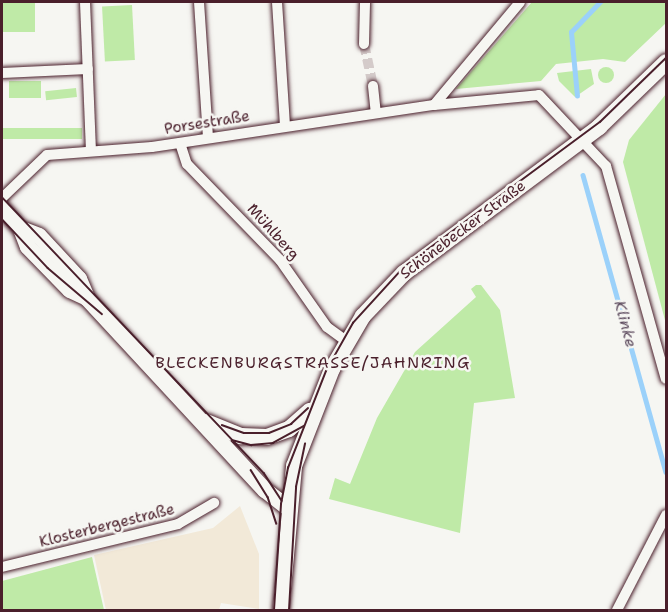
<!DOCTYPE html>
<html>
<head>
<meta charset="utf-8">
<style>
	body { margin:0 }
	#map { position:relative; width:668px; height:612px; overflow:hidden; background:#f6f6f2; font-family:"Shantell Sans",sans-serif }
	div>[style] { position:absolute }
	.built>* { inset:0; background:#f2e9d8 }
	.green>* { inset:0; background:#bfeaa7; transform-origin:0 0 }
	.round { border-radius:50% }
	.stream>* { height:4.5px; margin:-2.25px; padding:0 2.25px; transform-origin:2.25px; border-radius:2.25px; background:#9bd1fa }
	.street-tunnel>* { height:10px; margin-top:-5px; transform-origin:0; background:repeating-linear-gradient(90deg,#d4cbca 0 10px,transparent 0 15px) }
	.roads { filter:drop-shadow(0 0 2px #4a1f2b) drop-shadow(0 0 2px #4a1f2b) }
	.street>* { height:10px; margin:-5px; padding:0 5px; transform-origin:5px; border-radius:5px; background:#f6f6f2 }
	.secondary>* { height:16px; margin:-8px; padding:0 8px; transform-origin:8px; border-radius:8px; background:#f6f6f2 }
	.tram>* { height:1.5px; margin:-0.75px; padding:0 0.75px; transform-origin:0.75px; border-radius:0.75px; background:#4a1f2b }
	span { translate:-50% -50%; white-space:nowrap; text-align:center; line-height:1.15; -webkit-text-stroke:5px #f6f6f2; paint-order:stroke }
	.street-label { font-size:15px; color:#4a1f2b }
	.water-label { font-size:16px; color:#5e4c5f; font-style:italic }
	.neighbourhood-label { font-size:16px; color:#4a1f2b; letter-spacing:1.5px }
	.frame { position:absolute; inset:0; border:3px solid #4a1f2b; pointer-events:none }
</style>
</head>
<body>
<div id="map">
	<div class="built">
		<i style="clip-path:polygon(240px 506px,259px 554px,259px 609px,221px 603px,219px 610px,106px 610px,94px 555px,213px 528px)"></i>
	</div>
	<div class="green">
		<i style="left:2px;top:2px;width:33px;height:30px"></i>
		<i style="clip-path:polygon(532px 2px,666px 2px,666px 23px,625px 62px,603px 59px,556px 64px,541px 81px,456px 89px)"></i>
		<i style="left:132px;top:5px;width:55px;height:30px;rotate:87deg"></i>
		<i class="round" style="left:598px;top:67px;width:16px;height:16px"></i>
		<i style="clip-path:polygon(591px 69px,594px 84px,575px 97px,559px 81px,557px 73px)"></i>
		<i style="left:41px;top:81px;width:17px;height:32px;rotate:90deg"></i>
		<i style="left:76px;top:88px;width:9px;height:31px;rotate:84deg"></i>
		<i style="clip-path:polygon(666px 94px,666px 324px,623px 162px,629px 140px)"></i>
		<i style="left:82px;top:128px;width:11px;height:80px;rotate:90deg"></i>
		<i style="clip-path:polygon(476px 285px,481px 285px,500px 310px,515px 398px,474px 403px,460px 533px,329px 499px,335px 478px,350px 484px,377px 418px,415px 352px,476px 297px,471px 289px)"></i>
		<i style="clip-path:polygon(92px 557px,104px 610px,2px 610px,2px 581px)"></i>
	</div>
	<div class="stream">
		<i style="left:577px;top:96px;width:64px;rotate:-95.4deg"></i>
		<i style="left:571px;top:32px;width:42px;rotate:-46deg"></i>
		<i style="left:583px;top:175px;width:308px;rotate:74.4deg"></i>
	</div>
	<div class="street-tunnel">
		<i style="left:364px;top:44px;width:43px;rotate:77.9deg"></i>
	</div>
	<div class="roads">
		<div class="street">
			<i style="left:85px;top:2px;width:149px;rotate:87.7deg"></i>
			<i style="left:199px;top:2px;width:135px;rotate:86.2deg"></i>
			<i style="left:277px;top:2px;width:123px;rotate:86.3deg"></i>
			<i style="left:364px;top:44px;width:42px;rotate:-88.6deg"></i>
			<i style="left:2px;top:73px;width:86px;rotate:-2.7deg"></i>
			<i style="left:373px;top:86px;width:27px;rotate:84deg"></i>
			<i style="left:434px;top:105px;width:134px;rotate:-50.1deg"></i>
			<i style="left:180px;top:143px;width:22px;rotate:72deg"></i>
			<i style="left:187px;top:164px;width:134px;rotate:45.9deg"></i>
			<i style="left:280px;top:260px;width:82px;rotate:55deg"></i>
			<i style="left:327px;top:327px;width:24px;rotate:36deg"></i>
			<i style="left:2px;top:198px;width:62px;rotate:-43.7deg"></i>
			<i style="left:47px;top:155px;width:105px;rotate:-4.4deg"></i>
			<i style="left:152px;top:147px;width:285px;rotate:-8.5deg"></i>
			<i style="left:434px;top:105px;width:105px;rotate:-5.4deg"></i>
			<i style="left:539px;top:95px;width:98px;rotate:46.7deg"></i>
			<i style="left:606px;top:166px;width:221px;rotate:74.3deg"></i>
			<i style="left:2px;top:567px;width:181px;rotate:-13.7deg"></i>
			<i style="left:178px;top:524px;width:42px;rotate:-30.3deg"></i>
			<i style="left:617px;top:610px;width:107px;rotate:-62.7deg"></i>
		</div>
		<div class="secondary">
			<i style="left:2px;top:208px;width:28px;rotate:48deg"></i>
			<i style="left:21px;top:229px;width:19px;rotate:21deg"></i>
			<i style="left:39px;top:236px;width:59px;rotate:47.1deg"></i>
			<i style="left:79px;top:279px;width:21px;rotate:67deg"></i>
			<i style="left:21px;top:229px;width:19px;rotate:69deg"></i>
			<i style="left:28px;top:247px;width:60px;rotate:45.7deg"></i>
			<i style="left:70px;top:290px;width:19px;rotate:25deg"></i>
			<i style="left:87px;top:298px;width:262px;rotate:47.2deg"></i>
			<i style="left:265px;top:490px;width:29px;rotate:38deg"></i>
			<i style="left:206px;top:422px;width:38px;rotate:22deg"></i>
			<i style="left:241px;top:436px;width:26px;rotate:2deg"></i>
			<i style="left:267px;top:437px;width:23px;rotate:-20deg"></i>
			<i style="left:289px;top:429px;width:28px;rotate:-41deg"></i>
			<i style="left:281px;top:610px;width:145px;rotate:-84.8deg"></i>
			<i style="left:294px;top:466px;width:104px;rotate:-68.6deg"></i>
			<i style="left:332px;top:369px;width:61px;rotate:-59.7deg"></i>
			<i style="left:363px;top:316px;width:59px;rotate:-46.4deg"></i>
			<i style="left:404px;top:273px;width:244px;rotate:-36.8deg"></i>
			<i style="left:599px;top:127px;width:93px;rotate:-44.1deg"></i>
		</div>
	</div>
	<div class="tram">
		<i style="left:2px;top:197px;width:381px;rotate:46.5deg"></i>
		<i style="left:264px;top:473px;width:33px;rotate:57deg"></i>
		<i style="left:2px;top:219px;width:67px;rotate:46.8deg"></i>
		<i style="left:48px;top:268px;width:71px;rotate:40.4deg"></i>
		<i style="left:222px;top:425px;width:23px;rotate:20deg"></i>
		<i style="left:244px;top:433px;width:25px"></i>
		<i style="left:269px;top:433px;width:24px;rotate:-22deg"></i>
		<i style="left:291px;top:424px;width:23px;rotate:-43deg"></i>
		<i style="left:232px;top:440px;width:20px;rotate:15deg"></i>
		<i style="left:251px;top:445px;width:22px;rotate:-5deg"></i>
		<i style="left:273px;top:443px;width:35px;rotate:-29deg"></i>
		<i style="left:251px;top:470px;width:32px;rotate:58deg"></i>
		<i style="left:268px;top:497px;width:28px;rotate:72deg"></i>
		<i style="left:274px;top:610px;width:106px;rotate:-86.2deg"></i>
		<i style="left:281px;top:504px;width:37px;rotate:-79deg"></i>
		<i style="left:288px;top:468px;width:104px;rotate:-68.6deg"></i>
		<i style="left:326px;top:371px;width:55px;rotate:-60.6deg"></i>
		<i style="left:353px;top:323px;width:76px;rotate:-47.7deg"></i>
		<i style="left:404px;top:267px;width:244px;rotate:-36.5deg"></i>
		<i style="left:600px;top:122px;width:92px;rotate:-44.1deg"></i>
		<i style="left:289px;top:610px;width:123px;rotate:-86.7deg"></i>
		<i style="left:296px;top:487px;width:44px;rotate:-78.2deg"></i>
	</div>
	<div class="street-label">
		<span style="left:207px;top:123px;rotate:-9deg">Porsestraße</span>
		<span style="left:463px;top:230px;rotate:-37deg">Schönebecker Straße</span>
		<span style="left:273px;top:232px;rotate:48deg">Mühlberg</span>
		<span style="left:107px;top:526px;rotate:-14deg">Klosterbergestraße</span>
	</div>
	<div class="water-label">
		<span style="left:625px;top:324px;rotate:75deg">Klinke</span>
	</div>
	<div class="neighbourhood-label">
		<span style="left:313px;top:363px">BLECKENBURGSTRASSE/JAHNRING</span>
	</div>
	<div class="frame"></div>
</div>
</body>
</html>
